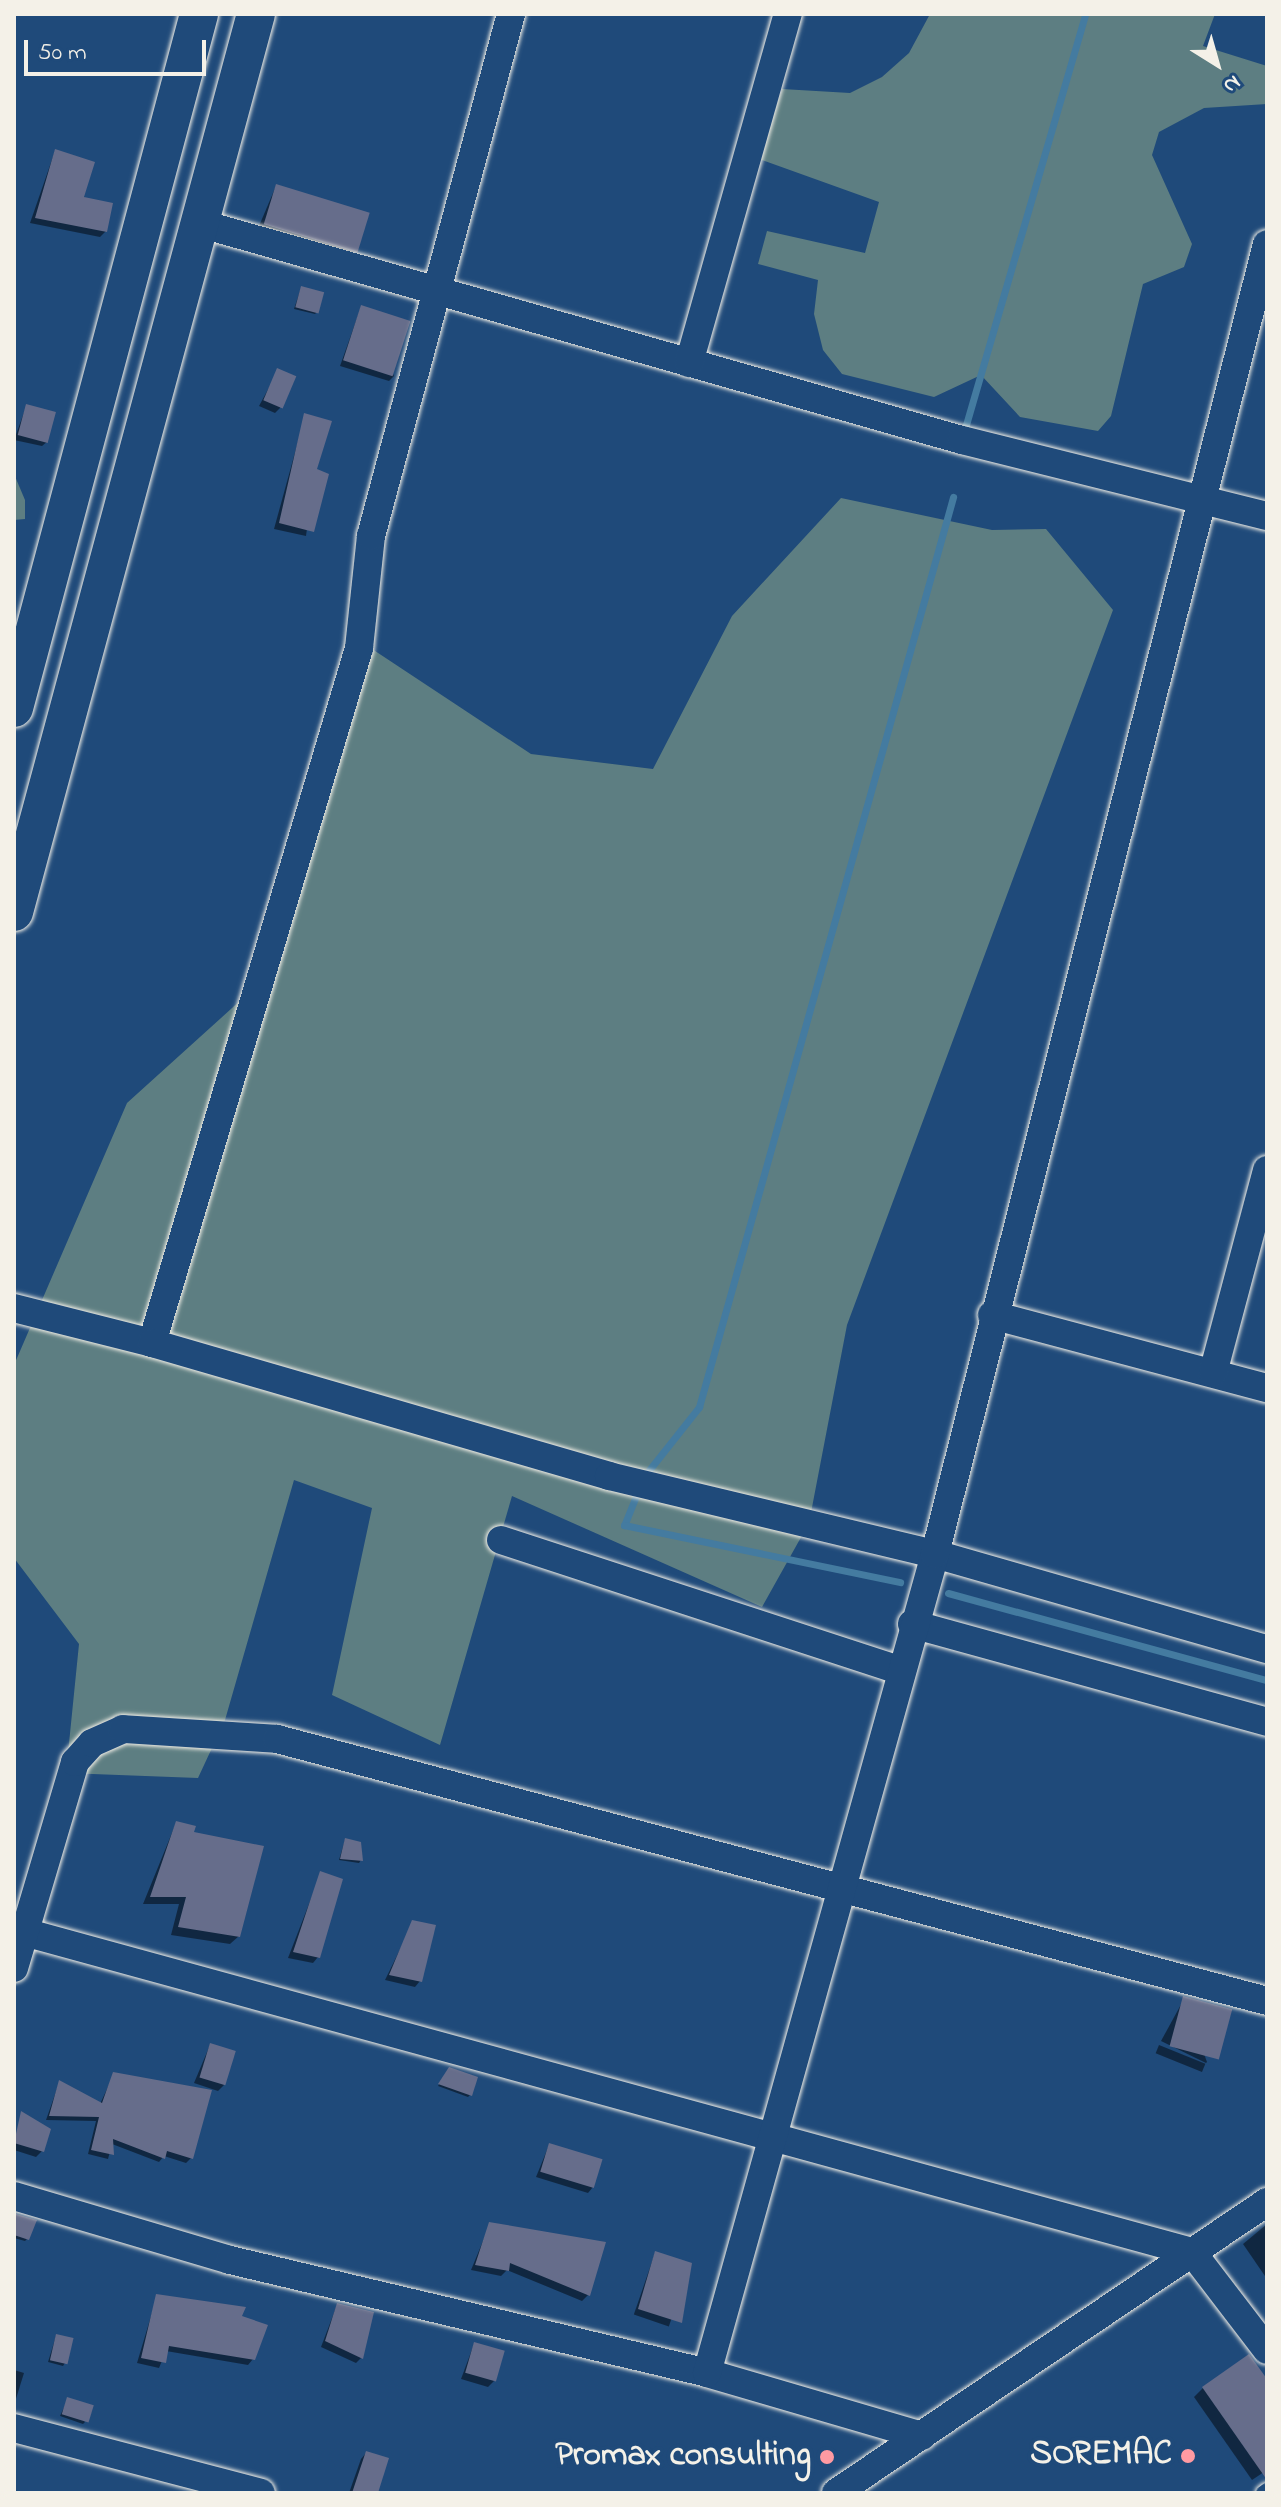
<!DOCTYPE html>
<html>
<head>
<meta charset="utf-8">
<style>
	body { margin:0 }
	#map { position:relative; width:1281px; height:2507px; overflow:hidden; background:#1f4a7a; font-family:"Indie Flower",sans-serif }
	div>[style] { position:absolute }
	.green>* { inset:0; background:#5d7e82 }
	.shadow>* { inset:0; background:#0007; transform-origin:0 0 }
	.stream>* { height:7px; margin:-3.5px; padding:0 3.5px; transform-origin:3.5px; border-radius:3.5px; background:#447ba0 }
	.building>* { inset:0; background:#666d8b; transform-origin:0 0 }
	.roads { filter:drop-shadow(0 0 2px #f4f1e8) drop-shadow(0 0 2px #f4f1e8) }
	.lane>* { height:14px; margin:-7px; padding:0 7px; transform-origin:7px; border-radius:7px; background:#1f4a7a }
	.street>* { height:28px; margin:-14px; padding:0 14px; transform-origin:14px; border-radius:14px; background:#1f4a7a }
	.secondary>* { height:38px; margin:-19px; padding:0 19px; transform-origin:19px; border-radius:19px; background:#1f4a7a }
	.dots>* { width:22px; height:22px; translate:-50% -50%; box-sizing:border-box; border:4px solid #1f4a7a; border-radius:50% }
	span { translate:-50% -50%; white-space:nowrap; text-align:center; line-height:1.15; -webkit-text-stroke:8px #1f4a7a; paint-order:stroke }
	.poi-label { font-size:34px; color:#f4f1e8; font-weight:700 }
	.right { translate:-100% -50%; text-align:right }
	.frame { position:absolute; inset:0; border:16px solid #f4f1e8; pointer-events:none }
	.north { position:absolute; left:1177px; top:24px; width:80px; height:80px; -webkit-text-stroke:6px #1f4a7a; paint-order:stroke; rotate:143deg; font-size:22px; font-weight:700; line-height:32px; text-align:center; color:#f4f1e8 }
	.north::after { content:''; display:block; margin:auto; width:28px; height:36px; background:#f4f1e8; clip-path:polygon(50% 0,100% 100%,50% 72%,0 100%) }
	.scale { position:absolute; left:24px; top:40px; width:182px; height:36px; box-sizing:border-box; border:4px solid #f4f1e8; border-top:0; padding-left:10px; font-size:24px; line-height:28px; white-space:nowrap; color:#f4f1e8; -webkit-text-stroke:6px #1f4a7a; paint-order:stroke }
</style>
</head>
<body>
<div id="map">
	<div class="green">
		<i style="clip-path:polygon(930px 14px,1215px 14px,1203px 46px,1267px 66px,1267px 104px,1204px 108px,1159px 132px,1152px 155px,1192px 244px,1184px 267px,1143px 284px,1111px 416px,1098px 431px,1020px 417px,981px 375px,934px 397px,842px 374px,823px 350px,814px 314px,818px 280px,758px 264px,767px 231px,865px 253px,879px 202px,759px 159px,782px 89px,850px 93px,882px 77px,909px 53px)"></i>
		<i style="clip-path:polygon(14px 474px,25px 500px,25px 519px,14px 520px)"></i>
		<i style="clip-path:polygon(841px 498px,992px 530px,1046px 529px,1113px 610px,847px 1325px,809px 1523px,762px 1607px,512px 1496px,440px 1745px,332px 1695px,372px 1508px,294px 1480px,225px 1720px,198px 1778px,66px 1773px,79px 1644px,14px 1558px,14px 1365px,127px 1103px,273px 971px,363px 643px,531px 754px,653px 769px,732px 616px)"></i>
	</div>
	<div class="shadow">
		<i style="clip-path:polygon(55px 151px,106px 231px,100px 237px,30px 223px)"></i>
		<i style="clip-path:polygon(276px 186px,356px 250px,347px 258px,256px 233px)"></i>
		<i style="clip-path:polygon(301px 288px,317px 312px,315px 314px,294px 309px)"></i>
		<i style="clip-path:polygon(361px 307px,394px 376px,389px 381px,340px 366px)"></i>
		<i style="clip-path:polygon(278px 371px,280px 408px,275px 413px,259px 406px)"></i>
		<i style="clip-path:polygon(26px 407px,48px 441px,42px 446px,14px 440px)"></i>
		<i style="clip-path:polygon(305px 416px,315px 470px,306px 536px,274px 529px)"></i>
		<i style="clip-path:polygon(176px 1823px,192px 1834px,239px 1936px,230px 1944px,171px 1935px,179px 1904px,143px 1904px)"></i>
		<i style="clip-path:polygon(345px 1840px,361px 1860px,359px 1863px,339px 1860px)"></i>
		<i style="clip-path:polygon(321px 1873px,318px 1957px,313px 1963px,288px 1958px)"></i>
		<i style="clip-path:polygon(413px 1923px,420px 1981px,415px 1987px,385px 1980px)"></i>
		<i style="clip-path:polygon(1184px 1999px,1207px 2062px,1206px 2063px,1161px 2041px)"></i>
		<i style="clip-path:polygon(210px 2045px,224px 2085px,218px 2091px,194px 2083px)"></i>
		<i style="left:1159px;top:2045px;width:50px;height:9px;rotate:22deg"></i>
		<i style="clip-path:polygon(447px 2072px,470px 2095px,468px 2097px,438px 2086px)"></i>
		<i style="clip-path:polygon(114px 2074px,191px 2158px,186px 2163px,164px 2156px,159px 2162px,112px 2144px,108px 2159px,88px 2154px,96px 2121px,46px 2120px,59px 2083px,100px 2104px)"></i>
		<i style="clip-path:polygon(21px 2114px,42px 2151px,36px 2157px,14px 2150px)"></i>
		<i style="clip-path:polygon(549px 2145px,593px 2187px,588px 2193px,536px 2177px)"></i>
		<i style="clip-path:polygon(17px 2217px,27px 2239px,25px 2241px,14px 2238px)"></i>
		<i style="clip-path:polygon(490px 2224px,588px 2295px,582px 2301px,507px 2270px,501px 2276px,471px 2270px)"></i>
		<i style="clip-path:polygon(1267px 2224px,1267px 2279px,1243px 2244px)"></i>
		<i style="left:655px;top:2253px;width:37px;height:65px;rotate:19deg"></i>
		<i style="clip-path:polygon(157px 2296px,239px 2317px,253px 2359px,248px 2365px,166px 2351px,159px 2368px,137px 2363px)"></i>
		<i style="clip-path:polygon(337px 2305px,361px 2358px,356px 2363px,321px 2347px)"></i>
		<i style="clip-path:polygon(56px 2336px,65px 2363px,63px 2366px,48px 2362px)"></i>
		<i style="clip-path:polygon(474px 2344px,494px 2381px,488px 2387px,461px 2379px)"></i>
		<i style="clip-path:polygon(14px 2370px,24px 2373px,15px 2402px,14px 2402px)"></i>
		<i style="clip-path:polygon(1267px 2384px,1267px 2470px,1252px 2480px,1194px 2397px,1203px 2388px)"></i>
		<i style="clip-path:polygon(68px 2399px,85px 2422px,83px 2424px,60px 2416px)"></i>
		<i style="clip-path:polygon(366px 2453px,375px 2493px,349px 2493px,361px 2459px)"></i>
	</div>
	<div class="stream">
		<i style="left:963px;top:435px;width:438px;rotate:-73.8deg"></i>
		<i style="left:642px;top:1479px;width:92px;rotate:-51.6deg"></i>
		<i style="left:699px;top:1407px;width:945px;rotate:-74.4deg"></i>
		<i style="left:638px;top:1491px;width:37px;rotate:112deg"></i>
		<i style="left:624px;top:1525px;width:282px;rotate:11.7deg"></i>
		<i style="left:948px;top:1593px;width:331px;rotate:15.3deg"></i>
	</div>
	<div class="building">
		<i style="clip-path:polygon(55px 149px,95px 162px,84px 197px,113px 203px,107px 232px,35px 218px)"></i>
		<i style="left:276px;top:184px;width:98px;height:42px;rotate:17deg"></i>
		<i style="left:301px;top:286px;width:24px;height:22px;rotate:15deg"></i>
		<i style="left:361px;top:305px;width:52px;height:58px;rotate:18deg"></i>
		<i style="left:277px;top:368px;width:21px;height:35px;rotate:23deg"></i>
		<i style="left:26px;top:404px;width:31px;height:32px;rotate:15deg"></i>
		<i style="clip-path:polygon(304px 413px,332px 421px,317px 469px,329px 474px,314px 532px,279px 523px)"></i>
		<i style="clip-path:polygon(176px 1821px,196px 1826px,194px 1832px,264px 1846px,240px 1937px,178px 1927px,186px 1897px,150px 1897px)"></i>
		<i style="clip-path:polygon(345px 1838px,361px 1842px,363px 1861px,340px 1859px)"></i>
		<i style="clip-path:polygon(320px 1871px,343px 1879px,320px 1958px,293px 1952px)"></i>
		<i style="clip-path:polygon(412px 1920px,436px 1925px,422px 1982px,389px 1975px)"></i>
		<i style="left:1183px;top:1996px;width:51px;height:52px;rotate:15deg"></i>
		<i style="left:210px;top:2043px;width:27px;height:36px;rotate:17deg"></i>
		<i style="clip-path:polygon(449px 2067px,478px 2077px,472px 2096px,438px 2084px)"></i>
		<i style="clip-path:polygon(113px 2072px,212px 2090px,193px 2159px,167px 2151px,165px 2159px,113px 2139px,114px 2155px,91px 2150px,99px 2117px,49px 2116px,59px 2080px,102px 2103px)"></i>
		<i style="clip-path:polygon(21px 2111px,51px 2129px,44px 2152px,14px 2143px)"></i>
		<i style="left:549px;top:2143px;width:56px;height:30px;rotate:17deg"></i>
		<i style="clip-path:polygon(16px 2214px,37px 2220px,29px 2240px,14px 2235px)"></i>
		<i style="clip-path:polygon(489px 2222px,606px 2242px,590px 2296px,510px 2263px,509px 2271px,475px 2265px)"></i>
		<i style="clip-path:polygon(655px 2251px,692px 2263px,682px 2323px,638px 2309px)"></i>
		<i style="clip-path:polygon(156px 2294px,246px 2307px,242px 2316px,268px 2325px,255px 2360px,169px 2346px,166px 2363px,141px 2358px)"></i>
		<i style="clip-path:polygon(337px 2303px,374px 2312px,363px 2359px,325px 2341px)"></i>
		<i style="left:56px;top:2334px;width:18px;height:27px;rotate:13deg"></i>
		<i style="left:474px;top:2342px;width:32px;height:32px;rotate:16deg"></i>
		<i style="clip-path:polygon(1249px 2354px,1267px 2379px,1267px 2480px,1202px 2387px)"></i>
		<i style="left:67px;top:2397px;width:28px;height:18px;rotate:17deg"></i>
		<i style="clip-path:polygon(366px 2451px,389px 2458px,378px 2493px,352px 2493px)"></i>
	</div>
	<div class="roads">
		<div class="lane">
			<i style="left:1263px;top:2493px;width:5px;rotate:-37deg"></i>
		</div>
		<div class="street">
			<i style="left:202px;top:224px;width:790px;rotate:15.87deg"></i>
			<i style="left:962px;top:440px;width:314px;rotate:14deg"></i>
			<i style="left:689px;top:363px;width:363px;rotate:-74.2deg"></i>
			<i style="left:14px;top:1308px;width:142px;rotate:14.2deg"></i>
			<i style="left:152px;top:1343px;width:725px;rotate:-73.41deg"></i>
			<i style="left:359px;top:648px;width:113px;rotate:-83.9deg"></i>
			<i style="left:371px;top:536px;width:540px;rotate:-74.99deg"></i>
			<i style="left:992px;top:1315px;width:285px;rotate:14.9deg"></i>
			<i style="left:152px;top:1343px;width:476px;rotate:16.2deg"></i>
			<i style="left:609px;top:1476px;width:335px;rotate:13.5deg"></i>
			<i style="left:935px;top:1554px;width:345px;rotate:16deg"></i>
			<i style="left:1213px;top:1373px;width:210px;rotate:-75.1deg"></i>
			<i style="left:501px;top:1540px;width:419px;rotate:18.1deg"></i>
			<i style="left:912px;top:1624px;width:368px;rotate:15.4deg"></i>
			<i style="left:24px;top:1932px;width:1211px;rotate:15.32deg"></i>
			<i style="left:1192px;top:2252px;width:123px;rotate:52.6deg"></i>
			<i style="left:14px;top:1968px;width:215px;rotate:-73.5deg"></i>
			<i style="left:75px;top:1762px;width:25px;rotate:-48deg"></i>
			<i style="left:92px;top:1743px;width:34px;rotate:-24deg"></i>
			<i style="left:123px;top:1729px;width:154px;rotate:3.7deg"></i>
			<i style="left:277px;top:1739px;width:1024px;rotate:14.82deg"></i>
			<i style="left:14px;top:2196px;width:225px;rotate:16.5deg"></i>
			<i style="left:230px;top:2260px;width:490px;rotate:13.3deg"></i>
			<i style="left:707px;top:2373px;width:224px;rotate:16.3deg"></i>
			<i style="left:707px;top:2373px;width:850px;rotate:-74.44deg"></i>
			<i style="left:935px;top:1554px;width:1351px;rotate:-75.78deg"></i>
			<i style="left:14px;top:2428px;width:255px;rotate:14.7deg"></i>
			<i style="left:836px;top:2493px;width:520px;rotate:-34.03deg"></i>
		</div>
		<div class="secondary">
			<i style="left:14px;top:708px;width:718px;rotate:-75.07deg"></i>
			<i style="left:14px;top:912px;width:930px;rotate:-74.92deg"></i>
		</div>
	</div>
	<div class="dots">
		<i style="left:1188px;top:2456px;background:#ff9aa2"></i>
		<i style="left:827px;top:2457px;background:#ff9aa2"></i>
	</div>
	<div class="poi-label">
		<span class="right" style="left:1172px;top:2456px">SOREMAC</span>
		<span class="right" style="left:811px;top:2457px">Promax consulting</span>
	</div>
	<div class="frame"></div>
	<div class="north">N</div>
	<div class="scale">50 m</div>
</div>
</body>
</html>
